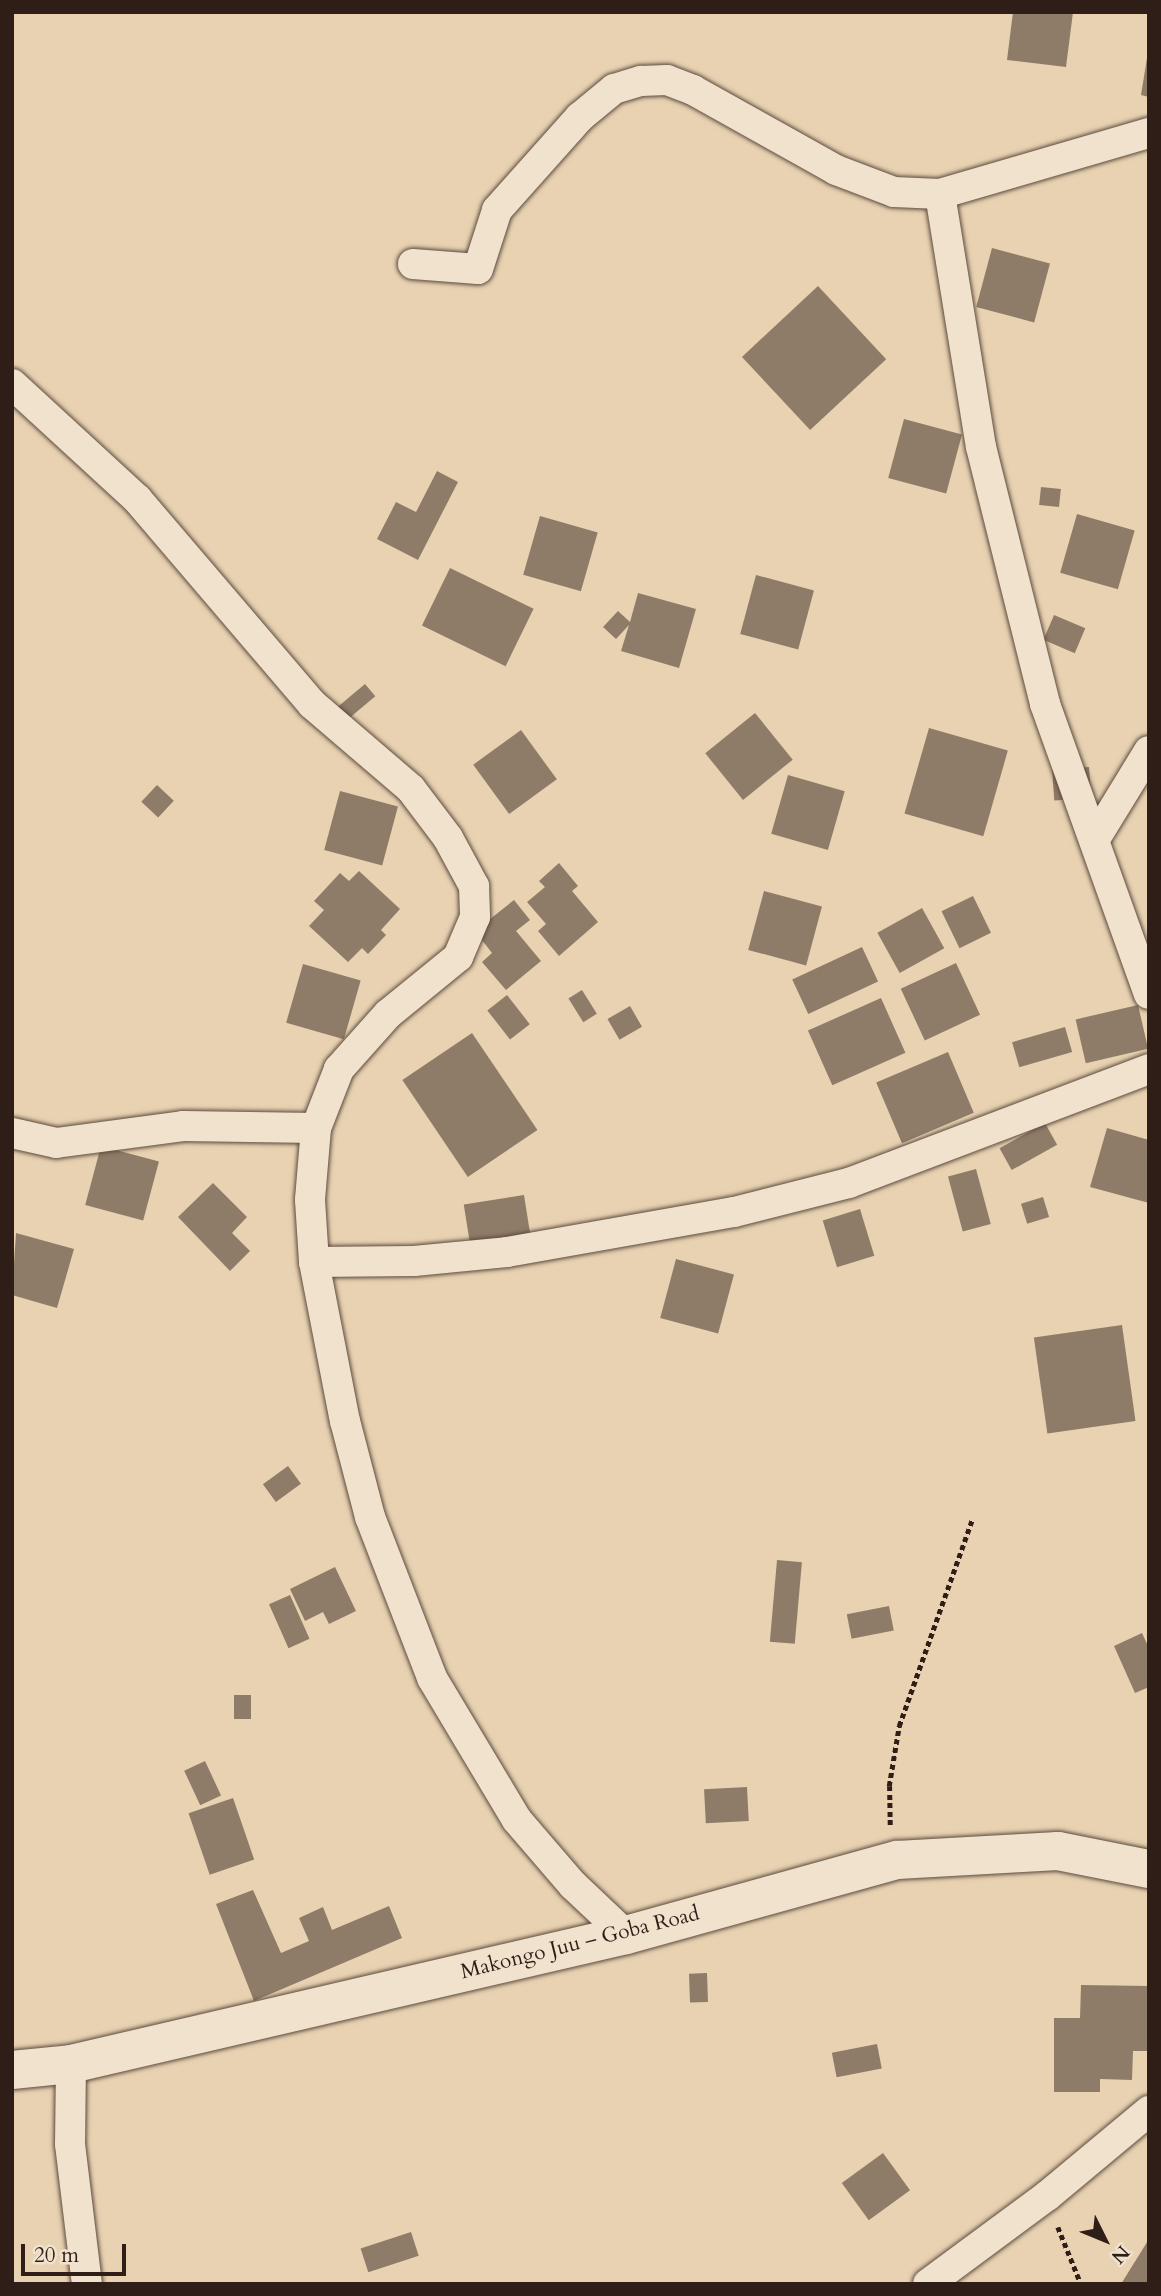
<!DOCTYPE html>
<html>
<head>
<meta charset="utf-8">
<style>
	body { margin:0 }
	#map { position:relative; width:1161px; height:2296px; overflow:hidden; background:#e8d2b2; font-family:Cardo,serif }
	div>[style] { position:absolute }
	.building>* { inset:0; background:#8f7c68; transform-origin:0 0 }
	.path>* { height:4.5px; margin-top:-2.25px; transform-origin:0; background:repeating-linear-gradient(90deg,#2f1e18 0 5px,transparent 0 8.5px) }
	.roads { filter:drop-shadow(0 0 2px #5d4b3e) drop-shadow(0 0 2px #5d4b3e) }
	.street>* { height:30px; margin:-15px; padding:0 15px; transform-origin:15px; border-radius:15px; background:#f0e2cd }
	.secondary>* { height:38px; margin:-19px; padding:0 19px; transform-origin:19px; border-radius:19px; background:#f0e2cd }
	span { translate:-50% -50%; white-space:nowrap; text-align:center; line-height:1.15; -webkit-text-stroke:5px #f0e2cd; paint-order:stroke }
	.street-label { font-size:21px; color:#2f1e18 }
	.frame { position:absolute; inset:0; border:14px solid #2f1e18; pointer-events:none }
	.north { position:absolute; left:1070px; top:2205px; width:70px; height:70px; -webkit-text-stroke:5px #f0e2cd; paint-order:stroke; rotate:133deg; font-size:19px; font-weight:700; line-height:28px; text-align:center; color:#2f1e18 }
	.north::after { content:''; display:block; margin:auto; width:24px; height:32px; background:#2f1e18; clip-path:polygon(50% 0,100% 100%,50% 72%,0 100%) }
	.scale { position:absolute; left:21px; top:2244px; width:105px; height:32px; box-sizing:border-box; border:4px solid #2f1e18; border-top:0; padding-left:9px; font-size:21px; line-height:24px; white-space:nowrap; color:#2f1e18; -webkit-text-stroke:5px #f0e2cd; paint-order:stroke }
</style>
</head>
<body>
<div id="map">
	<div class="building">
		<i style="clip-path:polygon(1013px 12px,1073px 12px,1066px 67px,1007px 60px)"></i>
		<i style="clip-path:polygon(1147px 58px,1149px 59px,1149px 97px,1141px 95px)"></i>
		<i style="left:992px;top:248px;width:60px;height:61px;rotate:15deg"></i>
		<i style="left:818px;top:286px;width:100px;height:104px;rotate:47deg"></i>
		<i style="left:904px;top:419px;width:60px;height:61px;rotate:15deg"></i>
		<i style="clip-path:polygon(437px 471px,458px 482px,418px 560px,377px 539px,396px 502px,416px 512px)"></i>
		<i style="left:1041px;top:487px;width:20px;height:18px;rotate:6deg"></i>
		<i style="left:1077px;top:514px;width:60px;height:61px;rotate:16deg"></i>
		<i style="left:540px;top:516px;width:60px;height:61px;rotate:16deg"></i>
		<i style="left:450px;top:568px;width:93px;height:64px;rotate:26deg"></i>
		<i style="left:756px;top:575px;width:60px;height:61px;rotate:15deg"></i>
		<i style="clip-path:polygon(638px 593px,696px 609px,679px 668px,621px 651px,629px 625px,616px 639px,603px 627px,618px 611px,630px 622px)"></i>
		<i style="left:1054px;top:615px;width:34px;height:27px;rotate:23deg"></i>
		<i style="left:365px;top:684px;width:16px;height:35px;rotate:50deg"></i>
		<i style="left:755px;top:713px;width:60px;height:64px;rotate:51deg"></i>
		<i style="left:929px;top:728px;width:82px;height:89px;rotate:16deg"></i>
		<i style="left:521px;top:730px;width:61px;height:59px;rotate:54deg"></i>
		<i style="left:1089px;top:767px;width:31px;height:37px;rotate:86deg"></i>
		<i style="left:788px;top:775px;width:59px;height:61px;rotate:16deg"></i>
		<i style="left:157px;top:785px;width:23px;height:23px;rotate:43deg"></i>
		<i style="left:340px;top:791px;width:60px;height:61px;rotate:15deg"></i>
		<i style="clip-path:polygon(559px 863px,578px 886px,572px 891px,598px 922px,559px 956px,538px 931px,546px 924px,527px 902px,545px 887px,539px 881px)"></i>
		<i style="clip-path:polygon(359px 871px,400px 909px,381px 930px,386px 935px,368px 954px,362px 948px,348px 962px,309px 926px,324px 910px,314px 901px,340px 873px,349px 881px)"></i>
		<i style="left:764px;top:891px;width:60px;height:61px;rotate:15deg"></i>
		<i style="left:973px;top:896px;width:41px;height:35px;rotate:64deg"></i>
		<i style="clip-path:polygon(514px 900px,530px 920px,516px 931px,541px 961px,506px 990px,482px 962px,492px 953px,475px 931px)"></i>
		<i style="left:922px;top:908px;width:46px;height:51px;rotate:61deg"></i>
		<i style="left:862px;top:947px;width:38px;height:77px;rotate:65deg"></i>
		<i style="left:956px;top:963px;width:57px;height:61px;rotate:65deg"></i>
		<i style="left:303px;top:964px;width:60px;height:61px;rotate:16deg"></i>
		<i style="left:582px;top:990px;width:28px;height:16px;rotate:58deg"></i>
		<i style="left:507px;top:995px;width:37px;height:25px;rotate:52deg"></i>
		<i style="left:881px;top:998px;width:60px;height:80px;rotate:66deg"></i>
		<i style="left:1138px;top:1005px;width:45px;height:64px;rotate:77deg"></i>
		<i style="left:630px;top:1006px;width:24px;height:26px;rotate:60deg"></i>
		<i style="left:1065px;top:1027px;width:26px;height:55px;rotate:74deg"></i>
		<i style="left:472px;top:1033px;width:117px;height:84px;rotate:56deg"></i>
		<i style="left:948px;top:1052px;width:66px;height:78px;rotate:67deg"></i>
		<i style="left:1045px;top:1123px;width:25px;height:52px;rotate:61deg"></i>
		<i style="clip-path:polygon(1107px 1128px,1149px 1140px,1149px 1203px,1090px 1187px)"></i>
		<i style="left:101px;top:1146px;width:60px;height:61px;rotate:15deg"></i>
		<i style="left:976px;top:1169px;width:57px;height:29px;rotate:75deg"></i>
		<i style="clip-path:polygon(213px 1183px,247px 1217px,232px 1233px,250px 1251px,230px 1271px,178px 1217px)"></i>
		<i style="left:524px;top:1195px;width:61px;height:61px;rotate:81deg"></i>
		<i style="left:1043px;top:1197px;width:21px;height:23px;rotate:73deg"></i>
		<i style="left:860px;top:1209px;width:49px;height:39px;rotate:73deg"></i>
		<i style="clip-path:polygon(16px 1233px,74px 1249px,57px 1308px,12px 1295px)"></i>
		<i style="left:676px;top:1259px;width:60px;height:61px;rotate:15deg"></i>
		<i style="left:1122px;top:1325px;width:97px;height:89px;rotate:82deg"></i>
		<i style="left:288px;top:1466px;width:22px;height:31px;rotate:54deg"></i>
		<i style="left:777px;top:1560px;width:25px;height:82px;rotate:5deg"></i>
		<i style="clip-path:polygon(335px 1567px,356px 1611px,329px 1624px,323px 1612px,305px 1621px,290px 1589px)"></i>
		<i style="left:290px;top:1595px;width:48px;height:23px;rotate:66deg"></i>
		<i style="left:889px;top:1606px;width:25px;height:43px;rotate:79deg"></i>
		<i style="clip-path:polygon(1142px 1633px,1149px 1648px,1149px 1687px,1135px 1693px,1114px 1646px)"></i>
		<i style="left:234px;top:1695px;width:17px;height:24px"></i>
		<i style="left:205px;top:1761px;width:38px;height:23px;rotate:65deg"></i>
		<i style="left:747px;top:1787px;width:34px;height:43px;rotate:87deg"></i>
		<i style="left:233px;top:1798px;width:65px;height:47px;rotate:71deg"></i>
		<i style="clip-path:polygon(253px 1890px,281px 1953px,309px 1941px,299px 1918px,323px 1907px,332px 1930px,389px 1906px,402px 1938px,254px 2001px,216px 1904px)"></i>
		<i style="left:707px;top:1973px;width:29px;height:18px;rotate:88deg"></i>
		<i style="clip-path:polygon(1081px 1985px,1149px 1986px,1149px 2051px,1133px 2051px,1132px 2080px,1100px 2079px,1100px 2092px,1054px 2092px,1054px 2018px,1080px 2018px)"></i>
		<i style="left:877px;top:2044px;width:25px;height:46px;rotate:79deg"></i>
		<i style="left:883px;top:2153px;width:46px;height:51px;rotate:54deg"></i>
		<i style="left:411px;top:2232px;width:25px;height:53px;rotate:72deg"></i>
		<i style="clip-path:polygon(1149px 2239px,1149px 2284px,1121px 2284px)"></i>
	</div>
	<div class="path">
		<i style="left:890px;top:1825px;width:39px;rotate:-91deg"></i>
		<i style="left:889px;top:1786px;width:61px;rotate:-80.5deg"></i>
		<i style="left:899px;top:1726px;width:219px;rotate:-70.5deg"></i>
		<i style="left:1058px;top:2227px;width:61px;rotate:68deg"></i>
	</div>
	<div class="roads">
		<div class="street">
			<i style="left:940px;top:194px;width:256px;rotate:80.8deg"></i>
			<i style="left:981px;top:447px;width:265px;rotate:76deg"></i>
			<i style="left:1045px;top:704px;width:308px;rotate:70.3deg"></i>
			<i style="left:413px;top:264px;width:65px;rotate:4.4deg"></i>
			<i style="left:478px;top:269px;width:62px;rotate:-72.1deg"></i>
			<i style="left:497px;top:210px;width:125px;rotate:-48.3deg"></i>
			<i style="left:580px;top:117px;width:44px;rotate:-39.5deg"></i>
			<i style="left:614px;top:89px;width:28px;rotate:-17deg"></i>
			<i style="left:641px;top:81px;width:26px;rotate:-2deg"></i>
			<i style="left:667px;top:80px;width:28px;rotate:21deg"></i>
			<i style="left:693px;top:90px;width:164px;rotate:29.2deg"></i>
			<i style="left:836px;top:170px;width:62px;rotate:20.8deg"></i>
			<i style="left:894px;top:192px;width:46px;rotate:2.5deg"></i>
			<i style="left:940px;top:194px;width:218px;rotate:-16.3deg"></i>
			<i style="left:12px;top:384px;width:170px;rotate:42.6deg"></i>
			<i style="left:137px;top:499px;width:270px;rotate:49.5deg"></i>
			<i style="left:312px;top:704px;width:130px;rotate:40.6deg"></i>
			<i style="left:411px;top:789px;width:61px;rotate:52.9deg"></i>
			<i style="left:448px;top:838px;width:55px;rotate:61.6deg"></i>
			<i style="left:474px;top:886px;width:31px;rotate:88deg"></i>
			<i style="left:475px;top:917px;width:43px;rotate:113deg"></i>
			<i style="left:458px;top:957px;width:90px;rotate:140.8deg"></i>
			<i style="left:388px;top:1014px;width:74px;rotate:131.7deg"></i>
			<i style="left:339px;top:1069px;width:63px;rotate:111.3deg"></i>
			<i style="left:316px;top:1128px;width:72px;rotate:94.8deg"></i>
			<i style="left:310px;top:1200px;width:62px;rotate:86.3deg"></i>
			<i style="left:314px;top:1262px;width:162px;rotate:79deg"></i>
			<i style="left:345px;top:1421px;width:99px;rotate:75.4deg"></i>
			<i style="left:370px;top:1517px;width:173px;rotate:68.9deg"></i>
			<i style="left:432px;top:1678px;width:165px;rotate:59.1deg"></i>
			<i style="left:517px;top:1820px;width:86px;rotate:49.3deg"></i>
			<i style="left:573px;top:1885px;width:73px;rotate:43.3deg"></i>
			<i style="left:1095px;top:839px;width:103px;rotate:-58.5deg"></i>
			<i style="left:12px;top:1133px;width:45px;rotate:12.8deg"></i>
			<i style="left:56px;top:1143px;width:128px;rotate:-7.6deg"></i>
			<i style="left:183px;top:1126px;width:133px;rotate:0.9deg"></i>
			<i style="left:314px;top:1262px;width:100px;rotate:-0.6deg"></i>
			<i style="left:414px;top:1261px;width:93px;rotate:-5.5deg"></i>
			<i style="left:507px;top:1252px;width:230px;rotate:-10deg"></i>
			<i style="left:734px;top:1212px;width:119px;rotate:-14.2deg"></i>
			<i style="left:849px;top:1183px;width:321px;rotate:-20.8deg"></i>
			<i style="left:71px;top:2064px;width:80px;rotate:90.7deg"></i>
			<i style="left:70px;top:2144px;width:141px;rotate:83.1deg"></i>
			<i style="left:928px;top:2284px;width:148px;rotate:-36.5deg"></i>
			<i style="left:1047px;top:2196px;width:133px;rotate:-39.8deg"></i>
		</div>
		<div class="secondary">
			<i style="left:12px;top:2070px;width:59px;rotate:-5.8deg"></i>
			<i style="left:71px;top:2064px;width:570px;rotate:-13.09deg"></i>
			<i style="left:626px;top:1935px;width:281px;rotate:-15.5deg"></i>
			<i style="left:897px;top:1860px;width:161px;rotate:-3.2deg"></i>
			<i style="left:1058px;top:1851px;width:93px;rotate:11.2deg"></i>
		</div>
	</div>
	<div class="street-label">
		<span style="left:580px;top:1943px;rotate:-14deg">Makongo Juu – Goba Road</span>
	</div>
	<div class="frame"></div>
	<div class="north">N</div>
	<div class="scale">20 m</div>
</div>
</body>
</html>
